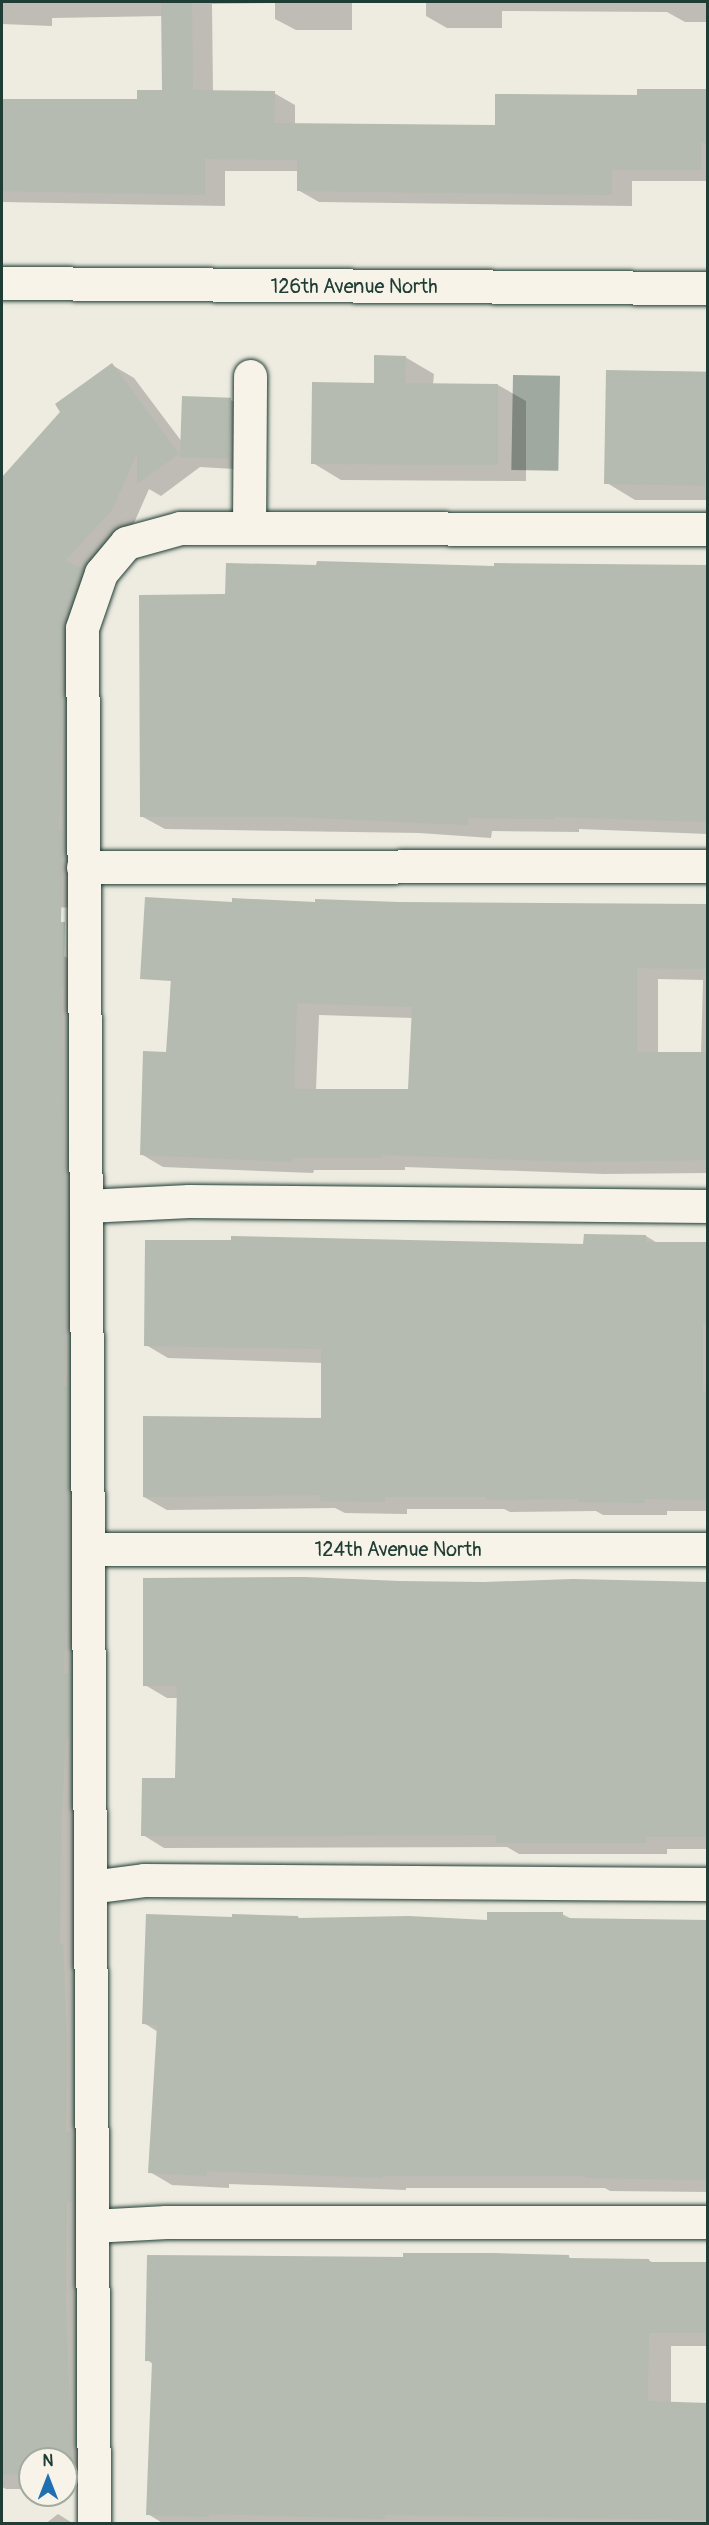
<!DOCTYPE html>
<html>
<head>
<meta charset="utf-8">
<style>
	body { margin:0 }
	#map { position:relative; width:709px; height:2525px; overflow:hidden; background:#eeece1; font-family:Pangolin,sans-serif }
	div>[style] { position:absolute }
	.water>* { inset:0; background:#9fa99f; transform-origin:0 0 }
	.shadow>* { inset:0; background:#0003 }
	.building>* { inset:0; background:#b5bbb0; transform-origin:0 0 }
	.roads { filter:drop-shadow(0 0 2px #1f3d34) drop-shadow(0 0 2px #1f3d34) }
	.minor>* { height:33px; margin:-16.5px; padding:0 16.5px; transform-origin:16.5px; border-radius:16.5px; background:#f7f3e8 }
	span { translate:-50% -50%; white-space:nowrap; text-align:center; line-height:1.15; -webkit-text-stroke:4.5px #f7f3e8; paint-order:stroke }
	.street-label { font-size:20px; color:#1f3d34 }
	.frame { position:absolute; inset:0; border:3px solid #1f3d34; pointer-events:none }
	.north { position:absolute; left:18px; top:2447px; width:60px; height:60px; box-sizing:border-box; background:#f7f3e8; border:2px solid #a1aaa0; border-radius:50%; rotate:0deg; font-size:16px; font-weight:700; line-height:24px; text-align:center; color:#1f3d34 }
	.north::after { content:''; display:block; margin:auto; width:21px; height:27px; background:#1f6fb2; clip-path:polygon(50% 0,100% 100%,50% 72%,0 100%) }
</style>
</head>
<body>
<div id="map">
	<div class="water">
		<i style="left:513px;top:375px;width:47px;height:95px;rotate:1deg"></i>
	</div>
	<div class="shadow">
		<i style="clip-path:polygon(2px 2px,352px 2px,352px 30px,296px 30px,275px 19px,275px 3px,212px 4px,213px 92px,274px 93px,295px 105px,295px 125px,496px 127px,638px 96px,708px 90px,708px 181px,632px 181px,632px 206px,319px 202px,298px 190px,298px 171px,225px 171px,225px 206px,2px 202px,2px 101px,138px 101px,164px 92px,163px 16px,52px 18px,52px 26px,2px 24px)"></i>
		<i style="clip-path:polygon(426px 2px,708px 2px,708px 22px,685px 22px,667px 12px,502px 11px,502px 28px,447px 28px,426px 16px)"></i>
		<i style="clip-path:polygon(405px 357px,434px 374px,433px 385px,498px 385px,526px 401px,526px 481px,341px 480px,313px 463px)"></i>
		<i style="clip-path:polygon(112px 365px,134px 378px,182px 442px,231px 400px,251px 412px,251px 470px,200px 467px,161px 496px,149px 489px,134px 523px,88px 573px,84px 908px,7px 906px,2px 903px,2px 597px,6px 586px,2px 584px,2px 479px,62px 412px)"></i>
		<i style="clip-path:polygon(607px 371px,708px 372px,708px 500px,635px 500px,607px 483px)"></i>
		<i style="clip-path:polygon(708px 566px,708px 834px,579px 829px,579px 832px,492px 831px,491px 838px,419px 833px,165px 829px,141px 816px,227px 595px)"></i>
		<i style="clip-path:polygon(evenodd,174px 900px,233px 904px,708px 907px,708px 1173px,604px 1174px,405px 1167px,405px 1170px,314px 1170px,313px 1173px,163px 1167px,141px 1154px,168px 1054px,174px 900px,658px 979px,703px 980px,701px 1054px,658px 1054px,658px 979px,174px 900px,319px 1015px,413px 1018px,410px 1090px,316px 1090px,319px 1015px)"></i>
		<i style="clip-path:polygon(2px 956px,64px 956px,88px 970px,96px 2486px,66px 2487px,66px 2459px,30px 2459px,30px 2489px,6px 2489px,2px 2487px)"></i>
		<i style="clip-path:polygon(646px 1236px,659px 1244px,708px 1245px,708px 1511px,667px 1511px,667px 1515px,603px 1515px,596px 1511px,510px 1512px,504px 1509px,407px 1509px,407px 1514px,345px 1513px,335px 1508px,167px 1510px,144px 1497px,322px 1420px,322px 1363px,168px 1358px,146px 1345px,585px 1246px)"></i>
		<i style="clip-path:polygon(708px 1582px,708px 1849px,667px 1849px,667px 1854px,519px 1854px,507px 1847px,164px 1848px,143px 1835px,177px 1779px,178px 1698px,167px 1698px,145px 1685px,484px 1584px)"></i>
		<i style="clip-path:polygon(562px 1914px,574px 1920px,708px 1923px,708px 2192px,610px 2191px,605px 2188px,406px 2188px,406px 2190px,229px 2184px,229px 2188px,172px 2185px,150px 2172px,158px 2032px,144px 2023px,234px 1919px,298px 1917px,302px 1920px,488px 1921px)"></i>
		<i style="clip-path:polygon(569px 2257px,573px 2260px,649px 2260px,653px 2263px,708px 2262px,708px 2346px,671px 2346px,671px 2404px,708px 2405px,708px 2524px,164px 2524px,148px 2514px,153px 2364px,147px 2360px,404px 2259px)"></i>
		<i style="clip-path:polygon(58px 2514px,74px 2524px,45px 2524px)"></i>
	</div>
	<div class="building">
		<i style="clip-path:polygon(161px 2px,192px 2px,193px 90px,275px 91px,274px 123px,495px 125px,495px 94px,637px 95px,637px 89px,708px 89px,708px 143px,701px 143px,701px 170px,612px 170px,612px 195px,297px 191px,297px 160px,205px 159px,205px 195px,2px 191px,2px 99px,137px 99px,137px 90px,162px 90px)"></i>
		<i style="clip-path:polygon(374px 355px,406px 356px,405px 383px,498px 384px,498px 465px,311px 464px,312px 382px,374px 383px)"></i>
		<i style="clip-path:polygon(112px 363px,179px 454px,137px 484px,137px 453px,112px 510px,65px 561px,83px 569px,64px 616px,63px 628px,59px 830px,63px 830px,61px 922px,65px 922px,64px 987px,61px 987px,67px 1275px,64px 1386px,68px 1386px,68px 1581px,64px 1673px,69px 1673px,69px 1738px,66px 1738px,61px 1828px,60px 1944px,63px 1944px,67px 2040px,66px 2132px,72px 2132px,72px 2202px,67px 2202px,66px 2301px,72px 2473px,66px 2473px,66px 2459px,30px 2459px,30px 2474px,2px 2475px,2px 477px,60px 412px,55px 404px)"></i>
		<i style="left:606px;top:370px;width:101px;height:114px;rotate:1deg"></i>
		<i style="left:182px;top:396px;width:49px;height:61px;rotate:2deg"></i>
		<i style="clip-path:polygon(317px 561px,494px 566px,494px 563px,708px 565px,708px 822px,555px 817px,555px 819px,468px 818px,468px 825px,294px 817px,140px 817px,139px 595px,225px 594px,226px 563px,316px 565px)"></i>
		<i style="clip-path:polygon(evenodd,145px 897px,232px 902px,232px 898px,315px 902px,315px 899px,399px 902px,708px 904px,708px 969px,637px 968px,637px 1052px,708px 1052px,708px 1160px,581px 1162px,383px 1155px,383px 1158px,292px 1158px,292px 1162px,140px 1155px,143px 1051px,166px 1052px,171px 981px,140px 979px,145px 897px,297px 1003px,412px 1007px,408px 1089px,294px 1089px,297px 1003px)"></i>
		<i style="clip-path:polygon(584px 1234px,646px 1235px,646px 1242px,708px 1242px,708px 1323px,703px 1323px,703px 1391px,708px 1391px,708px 1500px,645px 1499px,645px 1503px,578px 1502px,578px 1499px,486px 1500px,486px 1497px,385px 1497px,385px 1502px,320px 1501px,320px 1495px,143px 1497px,143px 1416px,321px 1418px,321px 1349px,144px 1346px,145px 1240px,231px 1240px,231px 1236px,583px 1244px)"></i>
		<i style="clip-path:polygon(304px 1577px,400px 1581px,484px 1582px,573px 1579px,708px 1582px,708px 1837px,646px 1837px,646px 1843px,496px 1843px,496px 1835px,141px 1836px,142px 1778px,175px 1778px,177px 1686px,143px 1686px,143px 1578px)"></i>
		<i style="clip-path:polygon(487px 1912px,563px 1912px,563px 1918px,708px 1920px,708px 2180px,585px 2178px,585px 2176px,383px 2176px,383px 2178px,207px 2171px,207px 2176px,148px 2173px,157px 2025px,142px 2024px,146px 1914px,232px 1917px,232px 1914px,298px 1916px,298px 1918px,409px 1916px,487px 1920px)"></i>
		<i style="clip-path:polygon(403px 2253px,493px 2253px,569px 2255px,569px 2258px,649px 2259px,649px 2262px,708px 2262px,708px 2333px,649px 2333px,648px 2401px,708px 2403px,708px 2520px,385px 2515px,385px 2519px,209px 2514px,209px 2517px,146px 2515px,152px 2361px,145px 2361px,147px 2255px,403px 2257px)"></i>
	</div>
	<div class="roads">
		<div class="minor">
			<i style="left:2px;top:283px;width:706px;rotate:0.41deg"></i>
			<i style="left:249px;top:528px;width:152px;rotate:-89.6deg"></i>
			<i style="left:83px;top:867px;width:625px;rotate:-0.09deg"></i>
			<i style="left:86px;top:1206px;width:103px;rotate:-2.8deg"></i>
			<i style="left:189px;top:1201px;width:519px;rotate:0.55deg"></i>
			<i style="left:88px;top:1549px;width:620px"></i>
			<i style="left:90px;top:1887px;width:54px;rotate:-7.4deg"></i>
			<i style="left:144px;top:1880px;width:564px;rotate:0.41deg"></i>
			<i style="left:92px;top:2226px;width:74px;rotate:-3.1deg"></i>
			<i style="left:166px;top:2222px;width:542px"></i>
			<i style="left:94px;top:2524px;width:1896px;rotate:-90.36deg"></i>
			<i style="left:82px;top:628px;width:58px;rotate:-70.9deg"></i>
			<i style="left:101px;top:573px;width:39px;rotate:-50deg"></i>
			<i style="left:126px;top:543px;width:56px;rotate:-15.5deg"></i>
			<i style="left:180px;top:528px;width:528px;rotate:0.11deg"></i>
		</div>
	</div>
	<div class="street-label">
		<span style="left:354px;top:286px">126th Avenue North</span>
		<span style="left:398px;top:1549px">124th Avenue North</span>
	</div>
	<div class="frame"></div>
	<div class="north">N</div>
</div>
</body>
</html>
